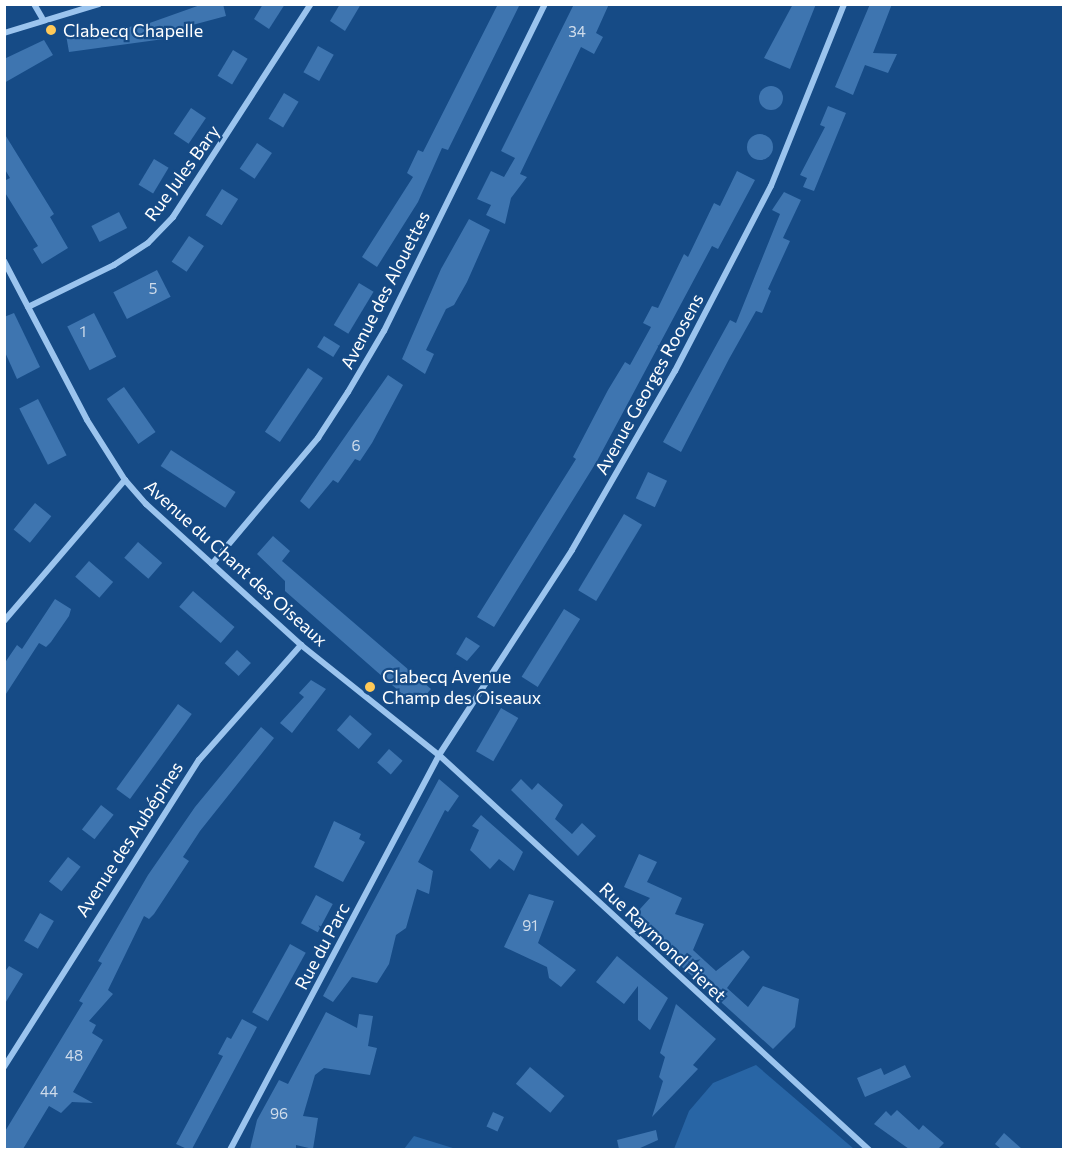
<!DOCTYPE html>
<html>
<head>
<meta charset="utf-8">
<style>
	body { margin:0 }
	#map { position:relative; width:1068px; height:1154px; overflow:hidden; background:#164b86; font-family:Commissioner,sans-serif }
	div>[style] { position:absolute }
	.green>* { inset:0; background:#2865a5 }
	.building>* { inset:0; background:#3e75b0; transform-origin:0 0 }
	.round { border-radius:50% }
	.minor>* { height:6px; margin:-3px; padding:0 3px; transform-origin:3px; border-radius:3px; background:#9bc4ee }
	.dots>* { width:16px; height:16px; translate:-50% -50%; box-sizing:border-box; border:3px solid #164b86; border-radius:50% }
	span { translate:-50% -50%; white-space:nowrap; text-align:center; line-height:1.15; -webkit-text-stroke:4.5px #164b86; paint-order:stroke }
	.number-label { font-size:15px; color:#cfdceb }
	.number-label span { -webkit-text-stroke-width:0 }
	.poi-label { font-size:18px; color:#fff }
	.left { translate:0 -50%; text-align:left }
	.street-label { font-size:18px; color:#fff }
	.frame { position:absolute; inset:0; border:6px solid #fff; pointer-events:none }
</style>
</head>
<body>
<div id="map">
	<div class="green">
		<i style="clip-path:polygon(756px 1065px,854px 1149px,674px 1149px,689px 1111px,713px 1083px)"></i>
		<i style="clip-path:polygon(414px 1136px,456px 1149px,404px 1149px)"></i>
	</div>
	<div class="building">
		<i style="clip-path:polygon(203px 4px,223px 4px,226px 16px,170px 31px,171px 35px,164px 39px,69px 52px,66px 35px,144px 25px)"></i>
		<i style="clip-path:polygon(263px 4px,285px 4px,269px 29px,254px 19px)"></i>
		<i style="clip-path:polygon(340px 4px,361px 4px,345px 31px,330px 21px)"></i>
		<i style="clip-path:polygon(498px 4px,520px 4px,448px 150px,442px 148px,418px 202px,377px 267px,362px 257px,413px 177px,407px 173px,418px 150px,423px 152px)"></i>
		<i style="clip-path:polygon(574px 4px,609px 4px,596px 33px,603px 37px,594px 54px,581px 47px,520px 174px,527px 177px,511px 198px,505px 224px,486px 215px,491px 205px,477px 199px,491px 171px,504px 177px,515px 158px,501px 151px)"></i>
		<i style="clip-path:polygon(793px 4px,816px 4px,790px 69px,764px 58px)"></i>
		<i style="clip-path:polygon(870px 4px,892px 4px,873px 53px,897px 54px,888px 73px,865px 65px,853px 95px,835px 87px)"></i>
		<i style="clip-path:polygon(44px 40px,53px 55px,4px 83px,4px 59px)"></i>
		<i style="left:318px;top:46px;width:18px;height:30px;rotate:29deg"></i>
		<i style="left:233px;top:50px;width:17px;height:30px;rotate:31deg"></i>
		<i class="round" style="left:759px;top:86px;width:24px;height:24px"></i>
		<i style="left:284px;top:93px;width:17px;height:30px;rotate:31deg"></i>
		<i style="clip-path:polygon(828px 106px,846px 113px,814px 191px,803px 187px,807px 178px,800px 175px,825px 127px,820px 125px)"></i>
		<i style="left:191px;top:108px;width:18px;height:31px;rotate:34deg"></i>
		<i style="clip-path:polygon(4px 133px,54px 214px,50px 217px,68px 248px,42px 264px,33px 249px,38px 246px,4px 191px,4px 181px,10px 178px,4px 168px)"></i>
		<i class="round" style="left:747px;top:134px;width:26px;height:26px"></i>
		<i style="left:257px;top:143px;width:18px;height:31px;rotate:34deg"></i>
		<i style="left:154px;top:159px;width:17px;height:30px;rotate:31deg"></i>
		<i style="clip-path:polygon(737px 171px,755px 180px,718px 249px,712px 246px,597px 461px,494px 627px,477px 617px,576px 459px,573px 457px,608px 390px,625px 362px,630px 365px,651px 327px,643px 323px,652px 306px,658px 308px,684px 254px,688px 257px,714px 203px,720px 206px)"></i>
		<i style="left:222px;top:189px;width:19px;height:31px;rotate:32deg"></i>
		<i style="clip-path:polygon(784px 192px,801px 200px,783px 238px,790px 241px,768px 289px,771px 291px,762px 313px,756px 311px,729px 359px,681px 452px,663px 442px,730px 320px,736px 323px,780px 214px,772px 210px)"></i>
		<i style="left:119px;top:212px;width:18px;height:31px;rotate:63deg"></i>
		<i style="clip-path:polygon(469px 219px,490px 230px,467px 282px,454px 305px,446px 309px,426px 350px,434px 354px,425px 374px,402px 359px,441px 269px)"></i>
		<i style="left:189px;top:236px;width:18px;height:31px;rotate:34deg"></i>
		<i style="left:157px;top:270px;width:30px;height:49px;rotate:63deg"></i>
		<i style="left:359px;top:283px;width:17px;height:49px;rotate:31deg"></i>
		<i style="clip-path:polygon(14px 313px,40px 367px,17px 379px,4px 350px,4px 317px)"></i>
		<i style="left:94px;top:313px;width:49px;height:30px;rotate:63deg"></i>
		<i style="left:324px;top:336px;width:19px;height:13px;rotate:32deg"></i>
		<i style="left:308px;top:368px;width:18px;height:77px;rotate:34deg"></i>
		<i style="clip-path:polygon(388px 375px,403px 385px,372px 443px,360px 461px,355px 459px,338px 483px,333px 480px,309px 509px,300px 501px)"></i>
		<i style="left:124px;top:387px;width:55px;height:21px;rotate:55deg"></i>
		<i style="left:38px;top:399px;width:63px;height:21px;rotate:63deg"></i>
		<i style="left:171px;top:450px;width:77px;height:19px;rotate:33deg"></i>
		<i style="left:648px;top:472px;width:21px;height:29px;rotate:25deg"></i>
		<i style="left:35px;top:503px;width:21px;height:34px;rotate:39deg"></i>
		<i style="left:624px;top:514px;width:21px;height:89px;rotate:31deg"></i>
		<i style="clip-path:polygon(273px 536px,290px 551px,282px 561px,431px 689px,416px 706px,285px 591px,285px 581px,257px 554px)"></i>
		<i style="left:138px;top:542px;width:32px;height:21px;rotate:41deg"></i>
		<i style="left:89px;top:561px;width:32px;height:21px;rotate:41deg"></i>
		<i style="left:193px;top:591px;width:55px;height:21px;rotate:41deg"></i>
		<i style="clip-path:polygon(55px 599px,71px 609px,69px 616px,51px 642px,46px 647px,39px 643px,4px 697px,4px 664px,17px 645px,22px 649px)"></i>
		<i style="left:564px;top:609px;width:19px;height:80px;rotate:32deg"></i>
		<i style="clip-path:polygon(466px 637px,480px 646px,467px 661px,456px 654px)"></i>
		<i style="left:237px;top:650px;width:19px;height:18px;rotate:43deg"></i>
		<i style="clip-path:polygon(311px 680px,326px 689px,292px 733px,280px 723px,304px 697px,299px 693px)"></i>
		<i style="left:178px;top:704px;width:17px;height:105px;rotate:36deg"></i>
		<i style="left:501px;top:708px;width:20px;height:50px;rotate:30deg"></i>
		<i style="left:350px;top:715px;width:29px;height:20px;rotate:41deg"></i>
		<i style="clip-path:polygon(261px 727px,274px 738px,200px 831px,183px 857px,189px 861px,154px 914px,149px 919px,144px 916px,108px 990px,113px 994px,89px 1021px,96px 1025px,92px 1033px,103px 1040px,73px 1092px,93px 1103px,72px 1102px,61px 1113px,49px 1106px,23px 1149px,4px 1149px,4px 1133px,83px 1003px,79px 1001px,102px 963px,98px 961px,148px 875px,195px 807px)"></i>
		<i style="left:389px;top:749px;width:18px;height:18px;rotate:41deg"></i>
		<i style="clip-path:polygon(439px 779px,459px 796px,448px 812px,445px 810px,418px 862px,433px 871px,429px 894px,417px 889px,406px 928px,396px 935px,389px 964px,377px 983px,352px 977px,333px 1002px,323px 996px)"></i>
		<i style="clip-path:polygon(521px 779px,532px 790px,538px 783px,563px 805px,555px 819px,572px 834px,582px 823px,596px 836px,578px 856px,511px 790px)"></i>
		<i style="left:101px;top:805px;width:16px;height:31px;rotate:38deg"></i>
		<i style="clip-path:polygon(481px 815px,523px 852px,514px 871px,499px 859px,490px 869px,470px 850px,479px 830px,472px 826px)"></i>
		<i style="clip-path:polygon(334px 821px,361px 834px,359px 839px,365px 842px,343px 882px,314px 867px)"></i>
		<i style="clip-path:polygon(639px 854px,657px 862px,647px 882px,682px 898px,675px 914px,704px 924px,693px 950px,705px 961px,716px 971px,743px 950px,750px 957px,727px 988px,748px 1007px,763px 986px,799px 999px,795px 1027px,773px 1049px,630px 920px,650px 898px,624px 887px)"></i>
		<i style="left:68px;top:857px;width:16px;height:31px;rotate:38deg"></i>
		<i style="clip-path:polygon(529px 894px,554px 901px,538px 943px,576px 970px,561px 987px,549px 978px,547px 967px,504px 947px)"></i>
		<i style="left:316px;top:895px;width:19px;height:32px;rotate:28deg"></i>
		<i style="left:40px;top:913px;width:16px;height:32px;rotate:30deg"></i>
		<i style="left:290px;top:944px;width:18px;height:78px;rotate:29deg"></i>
		<i style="clip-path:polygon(617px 956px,668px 998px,650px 1030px,638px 1020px,638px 986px,624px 1004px,596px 982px)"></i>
		<i style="clip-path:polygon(9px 966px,23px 974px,4px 1005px,4px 973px)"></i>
		<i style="clip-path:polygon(676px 1004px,716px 1039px,693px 1065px,698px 1069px,652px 1117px,663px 1081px,659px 1077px,665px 1057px,660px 1053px)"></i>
		<i style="clip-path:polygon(326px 1012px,357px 1028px,359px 1014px,373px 1016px,368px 1046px,377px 1048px,370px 1075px,324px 1068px,315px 1075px,303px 1116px,318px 1118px,313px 1149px,296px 1145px,296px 1149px,250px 1149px,257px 1120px,279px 1080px,288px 1084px)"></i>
		<i style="clip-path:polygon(242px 1019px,257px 1027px,192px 1149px,187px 1149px,176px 1144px,223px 1056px,218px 1054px,227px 1037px,231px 1039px)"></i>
		<i style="clip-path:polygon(905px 1065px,911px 1077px,865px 1097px,857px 1078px,881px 1068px,884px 1075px)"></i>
		<i style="left:530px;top:1067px;width:45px;height:22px;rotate:40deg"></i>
		<i style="clip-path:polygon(897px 1110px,919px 1130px,923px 1125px,944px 1143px,938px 1149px,909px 1149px,874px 1124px,886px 1111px,891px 1116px)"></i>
		<i style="left:493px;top:1112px;width:12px;height:16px;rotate:24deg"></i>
		<i style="clip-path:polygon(656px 1130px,658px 1140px,638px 1149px,619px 1149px,617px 1140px)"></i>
		<i style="clip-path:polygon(1004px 1133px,1022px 1149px,1001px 1149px,995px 1144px)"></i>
	</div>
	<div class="minor">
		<i style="left:34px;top:4px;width:16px;rotate:60deg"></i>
		<i style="left:4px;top:33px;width:99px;rotate:-17deg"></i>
		<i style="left:4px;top:261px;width:179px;rotate:62.4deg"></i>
		<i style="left:87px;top:420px;width:71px;rotate:57.7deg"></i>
		<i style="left:125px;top:480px;width:32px;rotate:49deg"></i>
		<i style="left:146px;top:504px;width:210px;rotate:42.3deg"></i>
		<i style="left:301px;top:645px;width:176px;rotate:38.6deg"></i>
		<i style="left:439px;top:755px;width:584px;rotate:42.57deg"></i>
		<i style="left:28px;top:307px;width:96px;rotate:-26deg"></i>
		<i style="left:114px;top:265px;width:40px;rotate:-32.9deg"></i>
		<i style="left:148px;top:243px;width:36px;rotate:-46deg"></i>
		<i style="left:173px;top:217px;width:254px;rotate:-57.1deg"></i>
		<i style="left:212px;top:564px;width:165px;rotate:-49.9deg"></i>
		<i style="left:318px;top:438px;width:55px;rotate:-56.9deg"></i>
		<i style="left:348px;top:392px;width:71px;rotate:-59.5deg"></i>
		<i style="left:384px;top:331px;width:364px;rotate:-63.8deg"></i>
		<i style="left:4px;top:621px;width:186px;rotate:-49.4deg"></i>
		<i style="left:4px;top:1067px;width:364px;rotate:-57.6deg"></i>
		<i style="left:199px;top:760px;width:154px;rotate:-48.4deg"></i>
		<i style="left:230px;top:1150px;width:447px;rotate:-62.1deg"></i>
		<i style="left:439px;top:755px;width:244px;rotate:-57deg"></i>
		<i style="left:572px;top:550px;width:207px;rotate:-60.1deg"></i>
		<i style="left:675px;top:371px;width:208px;rotate:-62.6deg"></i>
		<i style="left:771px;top:186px;width:196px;rotate:-68.1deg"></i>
	</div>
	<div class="dots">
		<i style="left:51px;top:30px;background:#ffc958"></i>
		<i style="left:370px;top:687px;background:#ffc958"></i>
	</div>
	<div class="number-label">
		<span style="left:577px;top:32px">34</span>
		<span style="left:153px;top:289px">5</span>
		<span style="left:83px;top:332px">1</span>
		<span style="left:356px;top:446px">6</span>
		<span style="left:530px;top:926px">91</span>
		<span style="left:74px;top:1056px">48</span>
		<span style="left:49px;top:1092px">44</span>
		<span style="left:279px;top:1114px">96</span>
	</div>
	<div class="poi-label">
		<span class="left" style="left:63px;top:30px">Clabecq Chapelle</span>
		<span class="left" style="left:382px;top:687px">Clabecq Avenue<br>Champ des Oiseaux</span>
	</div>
	<div class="street-label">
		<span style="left:182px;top:173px;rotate:-54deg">Rue Jules Bary</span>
		<span style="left:385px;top:290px;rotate:-63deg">Avenue des Alouettes</span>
		<span style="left:649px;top:384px;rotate:-61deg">Avenue Georges Roosens</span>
		<span style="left:236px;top:563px;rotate:42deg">Avenue du Chant des Oiseaux</span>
		<span style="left:129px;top:839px;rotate:-57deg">Avenue des Aubépines</span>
		<span style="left:663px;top:942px;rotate:43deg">Rue Raymond Pieret</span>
		<span style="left:322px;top:946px;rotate:-62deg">Rue du Parc</span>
	</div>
	<div class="frame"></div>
</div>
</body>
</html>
